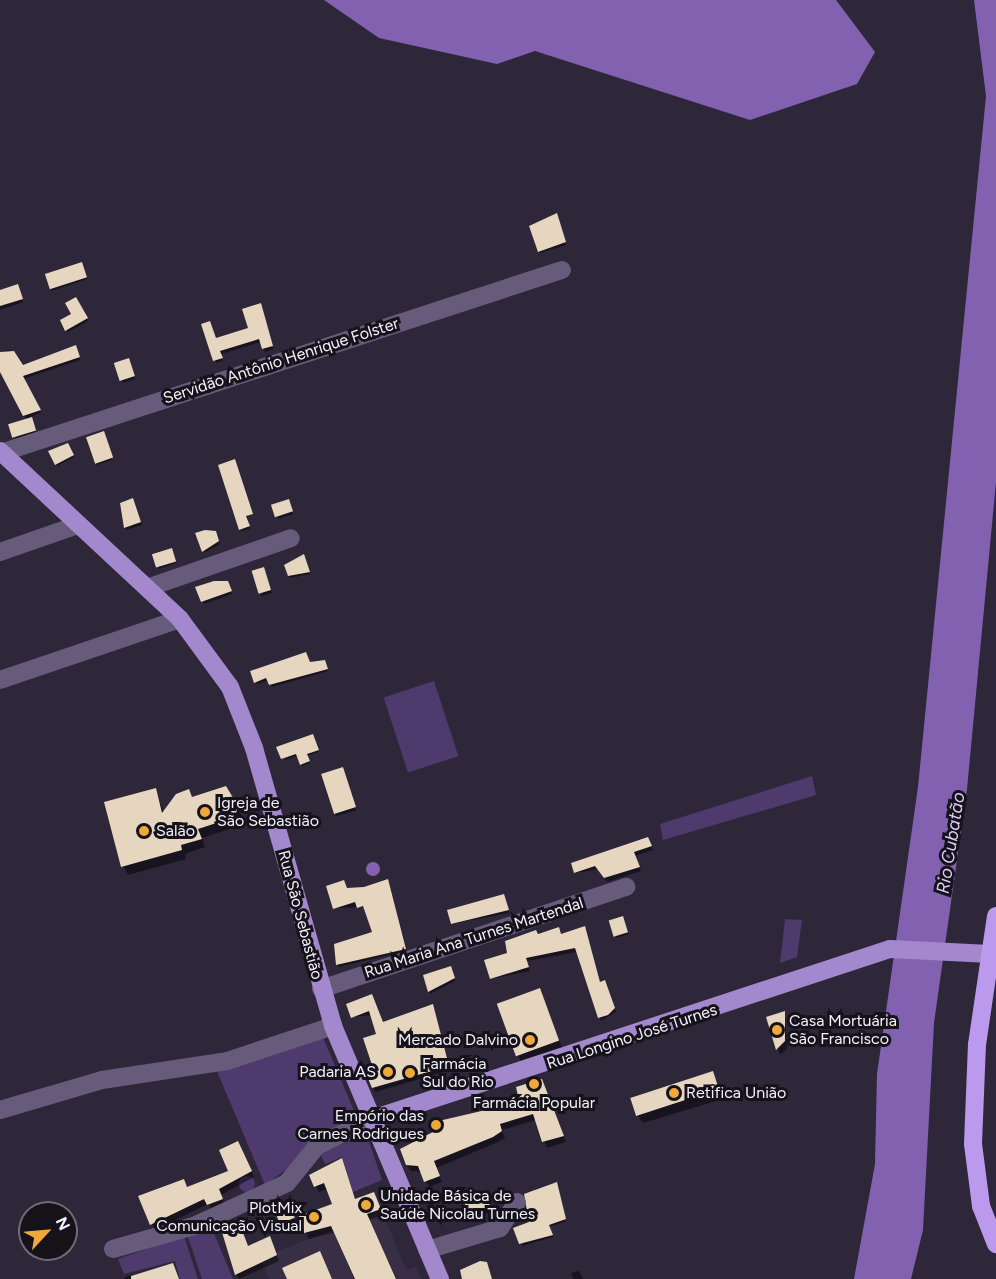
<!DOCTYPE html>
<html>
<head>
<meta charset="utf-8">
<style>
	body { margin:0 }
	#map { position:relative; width:996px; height:1279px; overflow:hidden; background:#2e273a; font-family:Figtree,sans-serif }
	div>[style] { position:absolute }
	.built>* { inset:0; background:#382f47 }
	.green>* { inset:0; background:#4f3a6d; transform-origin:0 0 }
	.round { border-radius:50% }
	.water>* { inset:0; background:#8262b0 }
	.shadow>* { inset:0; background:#0007; transform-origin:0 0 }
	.building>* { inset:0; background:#e7d6bf; transform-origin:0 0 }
	.minor>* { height:18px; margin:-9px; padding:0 9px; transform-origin:9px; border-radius:9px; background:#675b7c }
	.major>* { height:18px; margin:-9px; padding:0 9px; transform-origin:9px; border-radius:9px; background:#a388cd }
	.highway>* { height:18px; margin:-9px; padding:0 9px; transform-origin:9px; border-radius:9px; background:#bb9aed }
	.dots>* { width:16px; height:16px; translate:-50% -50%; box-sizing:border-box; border:3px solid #15121a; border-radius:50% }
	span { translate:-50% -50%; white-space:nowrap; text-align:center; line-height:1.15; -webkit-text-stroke:6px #15121a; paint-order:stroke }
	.street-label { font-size:16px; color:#f4f0fd }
	.poi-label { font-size:16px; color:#f4f0fd }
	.left { translate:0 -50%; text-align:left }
	.right { translate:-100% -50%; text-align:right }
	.water-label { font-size:18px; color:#ddcef8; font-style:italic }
	.north { position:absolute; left:18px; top:1201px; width:60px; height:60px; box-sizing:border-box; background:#15121a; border:2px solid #6e6b75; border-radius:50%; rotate:64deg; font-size:16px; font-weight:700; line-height:24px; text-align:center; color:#f4f0fd }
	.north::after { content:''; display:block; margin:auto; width:21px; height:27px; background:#eea83c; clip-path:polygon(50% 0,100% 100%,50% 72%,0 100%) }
</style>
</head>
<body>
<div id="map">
	<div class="built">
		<i style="clip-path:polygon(382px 1211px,406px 1270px,416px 1267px,421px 1279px,269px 1279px,262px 1263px,278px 1251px)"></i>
	</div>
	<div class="green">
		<i style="left:434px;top:681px;width:79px;height:53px;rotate:72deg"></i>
		<i style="clip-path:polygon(812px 776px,816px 795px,663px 840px,660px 824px)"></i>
		<i style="clip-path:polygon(785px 919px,802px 920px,797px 957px,780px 963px)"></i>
		<i style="clip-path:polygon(322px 1035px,357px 1118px,265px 1185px,216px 1069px)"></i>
		<i style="clip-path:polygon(367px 1136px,382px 1180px,353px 1192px,342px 1157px,325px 1164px,319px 1151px)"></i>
		<i class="round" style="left:239px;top:1176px;width:16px;height:16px"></i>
		<i style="clip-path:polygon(210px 1224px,233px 1279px,202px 1279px,187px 1234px)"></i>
		<i style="clip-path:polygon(184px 1236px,198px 1279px,180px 1279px,175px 1261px,124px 1274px,118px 1259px)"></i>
	</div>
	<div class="water">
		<i style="clip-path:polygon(324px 0,836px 0,875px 52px,857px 84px,750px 120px,535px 51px,497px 64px,379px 38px)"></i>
		<i style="clip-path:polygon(974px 0,996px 0,996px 482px,967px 789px,934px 1023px,923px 1230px,911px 1279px,854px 1279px,875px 1164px,877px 1074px,918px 787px,986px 96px)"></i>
		<i class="round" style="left:366px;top:862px;width:14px;height:14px"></i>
	</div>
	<div class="shadow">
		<i style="clip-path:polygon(558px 217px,566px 245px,540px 253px,539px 251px)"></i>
		<i style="clip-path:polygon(82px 266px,87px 279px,52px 291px,51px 288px)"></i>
		<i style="clip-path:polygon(18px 288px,23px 302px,0 310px,0 291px)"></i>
		<i style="clip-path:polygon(75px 299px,88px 321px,68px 332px,62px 320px,73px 314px)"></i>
		<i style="clip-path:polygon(262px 308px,273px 349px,265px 352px,261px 342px,221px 354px,223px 361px,216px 363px,216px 339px,250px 329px)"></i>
		<i style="clip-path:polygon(9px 350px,22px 367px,77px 350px,80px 360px,23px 379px,41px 413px,30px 417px,36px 432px,15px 439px,27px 420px,0 371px,0 353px)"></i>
		<i style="clip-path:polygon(129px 362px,135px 379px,123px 383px,122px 380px)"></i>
		<i style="clip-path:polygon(104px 433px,112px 460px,97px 465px,95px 462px)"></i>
		<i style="clip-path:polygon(67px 445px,74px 457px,57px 466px,50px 452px)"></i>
		<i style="clip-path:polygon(236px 463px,250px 529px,241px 531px,240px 529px)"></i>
		<i style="clip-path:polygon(134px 502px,142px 525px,126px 530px,121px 504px)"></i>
		<i style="clip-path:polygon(290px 503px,293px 514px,278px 519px,277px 516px)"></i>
		<i style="clip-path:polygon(216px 535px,220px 544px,204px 553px,203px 551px)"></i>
		<i style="clip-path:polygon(173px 552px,176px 563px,159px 569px,158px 567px)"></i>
		<i style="clip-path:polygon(305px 558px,310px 574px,290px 578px,289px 576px)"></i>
		<i style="clip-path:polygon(264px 571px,272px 593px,262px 596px,261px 593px)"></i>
		<i style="clip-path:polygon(229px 585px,232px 594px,204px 604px,197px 588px)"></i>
		<i style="clip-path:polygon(309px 664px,325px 664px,328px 671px,272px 687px,269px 680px,257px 684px,252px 672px)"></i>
		<i style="clip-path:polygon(314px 738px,319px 752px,307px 756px,310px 763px,302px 766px,297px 756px,283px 761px)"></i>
		<i style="left:344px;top:771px;width:41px;height:21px;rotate:73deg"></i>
		<i style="clip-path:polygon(226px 788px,242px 816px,239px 826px,202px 838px,205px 847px,185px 854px,186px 859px,128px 875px,123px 866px,155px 790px,164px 813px,189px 791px,193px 799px)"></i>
		<i style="clip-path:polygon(650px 842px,653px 850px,635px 856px,641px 871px,607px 882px,599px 869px,576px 873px,573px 864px)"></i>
		<i style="clip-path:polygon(389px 883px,407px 951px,338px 967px,336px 945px,373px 933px,365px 907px,334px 908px,347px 890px)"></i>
		<i style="clip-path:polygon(505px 898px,509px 913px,452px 924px,449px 911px)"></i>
		<i style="clip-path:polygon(624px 920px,628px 934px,617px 938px,615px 936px)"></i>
		<i style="clip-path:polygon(584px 928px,600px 983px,607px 985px,616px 1012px,601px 1021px,577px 952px,527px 961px,530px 971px,491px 979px,525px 935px,558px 929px,561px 936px)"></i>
		<i style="clip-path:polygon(452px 970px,455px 981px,430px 994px,429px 991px)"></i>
		<i style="clip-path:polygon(540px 990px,563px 1050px,522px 1063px,517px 1054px)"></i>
		<i style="clip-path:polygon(372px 996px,383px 1024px,434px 1010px,450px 1070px,375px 1092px,367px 1072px,375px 1069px,378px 1035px,371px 1015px,352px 1017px)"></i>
		<i style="clip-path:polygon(785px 1013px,787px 1049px,780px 1055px,768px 1018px)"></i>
		<i style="clip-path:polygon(712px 1072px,723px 1099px,643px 1123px,637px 1114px)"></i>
		<i style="clip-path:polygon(545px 1087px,566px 1142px,547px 1148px,536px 1120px,502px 1130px,505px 1138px,496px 1143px,436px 1168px,442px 1182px,429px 1187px,422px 1172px,411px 1171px,407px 1165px,490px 1110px)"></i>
		<i style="clip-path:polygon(241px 1148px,254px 1177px,221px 1195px,225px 1205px,212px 1210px,208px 1204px,155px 1230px,152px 1224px,187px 1189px,230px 1171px)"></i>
		<i style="clip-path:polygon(341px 1160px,355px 1200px,374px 1193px,377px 1199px,384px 1215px,369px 1220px,397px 1279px,354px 1279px,335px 1232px,309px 1239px,306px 1233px,301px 1217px,334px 1205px,328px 1189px,319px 1192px,311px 1176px)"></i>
		<i style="clip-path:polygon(558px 1186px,566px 1221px,549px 1227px,553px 1237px,522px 1246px,531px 1223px)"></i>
		<i style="clip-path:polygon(487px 1199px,491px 1212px,471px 1219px,465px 1204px)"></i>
		<i style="clip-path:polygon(276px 1208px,290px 1208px,297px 1224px,286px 1229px)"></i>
		<i style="clip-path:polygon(272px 1244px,279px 1261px,239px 1279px,236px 1274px)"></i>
		<i style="clip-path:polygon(172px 1264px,176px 1279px,125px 1279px,125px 1277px)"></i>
		<i style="clip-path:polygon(579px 1271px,583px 1279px,573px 1279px,571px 1273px)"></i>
	</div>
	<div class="building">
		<i style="clip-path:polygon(557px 213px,566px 242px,538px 252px,529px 226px)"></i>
		<i style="left:82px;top:262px;width:16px;height:39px;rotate:72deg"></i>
		<i style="clip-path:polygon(18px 284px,23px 299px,0 306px,0 290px)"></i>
		<i style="clip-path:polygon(76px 297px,88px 318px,65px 331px,60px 320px,71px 314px,65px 303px)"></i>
		<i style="clip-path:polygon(261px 303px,273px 346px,262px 349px,259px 339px,220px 351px,223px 358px,213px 361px,201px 324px,210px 321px,216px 338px,248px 328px,242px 309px)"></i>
		<i style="clip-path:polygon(76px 345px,80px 357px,23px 376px,41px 410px,23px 416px,0 372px,0 352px,14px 351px,23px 365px)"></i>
		<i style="left:129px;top:358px;width:19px;height:16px;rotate:72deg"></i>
		<i style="left:32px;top:417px;width:14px;height:25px;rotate:73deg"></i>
		<i style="left:104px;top:431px;width:28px;height:19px;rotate:71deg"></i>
		<i style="clip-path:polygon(68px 443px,74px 455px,55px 465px,48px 451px)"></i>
		<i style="clip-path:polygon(235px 459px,253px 514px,246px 516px,250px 526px,239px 530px,218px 465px)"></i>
		<i style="clip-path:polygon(133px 498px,141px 522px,124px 528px,120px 503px)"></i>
		<i style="left:289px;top:499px;width:13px;height:19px;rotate:72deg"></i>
		<i style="clip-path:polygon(205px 530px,216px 531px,219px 541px,202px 552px,195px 533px)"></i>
		<i style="left:172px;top:548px;width:14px;height:21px;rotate:73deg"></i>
		<i style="clip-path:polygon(304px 554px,310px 572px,288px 576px,284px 565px)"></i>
		<i style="left:264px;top:567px;width:24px;height:13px;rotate:73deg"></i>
		<i style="clip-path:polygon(214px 581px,228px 581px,232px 591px,201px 602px,195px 587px)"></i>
		<i style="clip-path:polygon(306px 652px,310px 662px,325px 660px,328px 669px,269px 685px,266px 678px,254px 683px,250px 671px)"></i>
		<i style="clip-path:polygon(313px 734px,319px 750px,307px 754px,310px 761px,300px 765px,296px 754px,281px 759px,276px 747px)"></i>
		<i style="left:343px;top:767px;width:42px;height:23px;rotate:72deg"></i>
		<i style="clip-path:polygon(226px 786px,238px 806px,235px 817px,198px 829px,202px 839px,181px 845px,182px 850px,121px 867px,104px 802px,156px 788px,162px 813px,176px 794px,189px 789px,192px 797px)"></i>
		<i style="clip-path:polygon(648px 837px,652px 846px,634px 852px,640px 867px,604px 878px,595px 866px,574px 873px,571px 863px)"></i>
		<i style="clip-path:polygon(388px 879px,406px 949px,336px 965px,334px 944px,372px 932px,363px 906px,357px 908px,355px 902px,333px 909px,326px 886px,344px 880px,347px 888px,364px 887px)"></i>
		<i style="clip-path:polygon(504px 894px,509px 910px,451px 924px,447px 910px)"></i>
		<i style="left:623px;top:916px;width:17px;height:15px;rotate:73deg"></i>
		<i style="clip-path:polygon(585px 926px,600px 982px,605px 980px,615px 1008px,608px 1015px,598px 1018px,575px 948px,526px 958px,529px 967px,490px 979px,484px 960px,507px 953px,505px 941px,536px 930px,538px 934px,559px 927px,561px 934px)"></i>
		<i style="clip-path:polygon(451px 966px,455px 978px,428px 992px,423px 975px)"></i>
		<i style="left:540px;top:988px;width:56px;height:46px;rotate:70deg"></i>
		<i style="clip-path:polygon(372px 994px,383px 1022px,433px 1004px,449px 1066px,372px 1088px,365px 1071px,373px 1068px,363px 1038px,376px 1034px,369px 1011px,351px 1018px,346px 1004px)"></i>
		<i style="clip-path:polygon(785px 1011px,785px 1041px,776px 1050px,766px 1017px)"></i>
		<i style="left:713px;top:1071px;width:19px;height:87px;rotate:72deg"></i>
		<i style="clip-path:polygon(542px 1079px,564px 1136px,542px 1142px,533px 1114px,500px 1124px,502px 1131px,493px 1137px,434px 1161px,440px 1176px,424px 1182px,418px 1166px,406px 1165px,400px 1149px,433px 1132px,430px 1123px,490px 1109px,518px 1096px,516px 1087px)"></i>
		<i style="clip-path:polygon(238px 1141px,252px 1171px,219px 1189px,223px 1199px,207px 1205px,204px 1199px,150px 1225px,138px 1196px,184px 1179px,187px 1187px,228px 1171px,219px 1150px)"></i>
		<i style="clip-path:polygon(342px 1158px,355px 1199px,374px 1192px,381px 1209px,367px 1214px,396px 1279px,355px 1279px,331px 1226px,304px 1233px,299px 1216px,332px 1204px,324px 1183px,314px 1187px,309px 1175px)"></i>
		<i style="clip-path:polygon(557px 1182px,566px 1219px,549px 1225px,553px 1235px,519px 1244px,513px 1228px,529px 1222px,524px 1194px)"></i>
		<i style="left:486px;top:1195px;width:15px;height:23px;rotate:70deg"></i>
		<i style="left:288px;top:1201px;width:18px;height:16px;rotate:68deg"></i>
		<i style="clip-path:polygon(239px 1222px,248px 1246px,270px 1236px,277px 1255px,235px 1275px,221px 1229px)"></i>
		<i style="clip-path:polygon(320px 1251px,332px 1279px,287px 1279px,282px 1268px)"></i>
		<i style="clip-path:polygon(480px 1261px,487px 1262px,492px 1279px,462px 1279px,460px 1270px)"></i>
		<i style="clip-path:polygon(173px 1263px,179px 1279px,131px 1279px,131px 1276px)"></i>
	</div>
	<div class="minor">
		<i style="left:1px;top:453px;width:590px;rotate:-18.07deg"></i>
		<i style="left:0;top:552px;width:83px;rotate:-19.1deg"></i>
		<i style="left:147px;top:588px;width:152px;rotate:-19.1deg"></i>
		<i style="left:0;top:680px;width:190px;rotate:-18.7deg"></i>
		<i style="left:321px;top:989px;width:322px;rotate:-18.5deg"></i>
		<i style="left:0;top:1110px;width:106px;rotate:-16.4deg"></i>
		<i style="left:102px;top:1080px;width:126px;rotate:-8.6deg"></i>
		<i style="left:227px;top:1061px;width:112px;rotate:-18.3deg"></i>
		<i style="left:113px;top:1249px;width:84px;rotate:-15.9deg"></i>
		<i style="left:194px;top:1226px;width:102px;rotate:-24.8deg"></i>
		<i style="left:287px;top:1183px;width:48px;rotate:-51deg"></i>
		<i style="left:317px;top:1146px;width:61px;rotate:-26.1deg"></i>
		<i style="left:427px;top:1250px;width:76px;rotate:-16.8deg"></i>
		<i style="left:500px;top:1228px;width:31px;rotate:-57deg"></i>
	</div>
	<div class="major">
		<i style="left:0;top:451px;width:246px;rotate:43deg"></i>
		<i style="left:180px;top:619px;width:84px;rotate:53.7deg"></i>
		<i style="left:230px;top:687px;width:66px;rotate:68.5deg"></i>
		<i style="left:254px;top:748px;width:289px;rotate:74.1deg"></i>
		<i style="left:333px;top:1026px;width:275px;rotate:67.1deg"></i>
		<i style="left:372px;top:1119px;width:545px;rotate:-18.17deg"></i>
		<i style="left:890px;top:949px;width:100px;rotate:2.9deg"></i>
	</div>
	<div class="highway">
		<i style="left:996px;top:916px;width:129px;rotate:98.4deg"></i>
		<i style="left:977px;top:1044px;width:100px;rotate:92.3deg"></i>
		<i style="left:973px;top:1144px;width:63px;rotate:82.6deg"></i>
		<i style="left:981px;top:1206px;width:41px;rotate:68.5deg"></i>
	</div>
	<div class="dots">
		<i style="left:205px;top:812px;background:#eea83c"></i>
		<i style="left:144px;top:831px;background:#eea83c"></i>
		<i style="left:777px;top:1030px;background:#eea83c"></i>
		<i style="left:530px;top:1040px;background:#eea83c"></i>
		<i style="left:388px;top:1072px;background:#eea83c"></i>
		<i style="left:410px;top:1073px;background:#eea83c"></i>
		<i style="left:534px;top:1084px;background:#eea83c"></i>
		<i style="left:674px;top:1093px;background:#eea83c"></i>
		<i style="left:436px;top:1125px;background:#eea83c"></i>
		<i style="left:366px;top:1205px;background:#eea83c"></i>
		<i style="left:314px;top:1217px;background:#eea83c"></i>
	</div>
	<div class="street-label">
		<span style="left:281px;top:361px;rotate:-18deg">Servidão Antônio Henrique Folster</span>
		<span style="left:300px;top:915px;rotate:75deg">Rua São Sebastião</span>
		<span style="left:474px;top:938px;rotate:-18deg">Rua Maria Ana Turnes Martendal</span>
		<span style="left:632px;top:1037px;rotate:-18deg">Rua Longino José Turnes</span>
	</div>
	<div class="poi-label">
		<span class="left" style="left:217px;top:812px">Igreja de<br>São Sebastião</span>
		<span class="left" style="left:156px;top:831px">Salão</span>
		<span class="left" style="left:789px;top:1030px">Casa Mortuária<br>São Francisco</span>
		<span class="right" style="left:518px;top:1040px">Mercado Dalvino</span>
		<span class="left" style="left:422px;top:1073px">Farmácia<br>Sul do Rio</span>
		<span class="right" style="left:376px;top:1072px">Padaria AS</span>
		<span class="left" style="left:686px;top:1093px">Retifica União</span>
		<span style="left:534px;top:1103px">Farmácia Popular</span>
		<span class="right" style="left:424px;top:1125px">Empório das<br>Carnes Rodrigues</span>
		<span class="left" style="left:380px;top:1205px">Unidade Básica de<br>Saúde Nicolau Turnes</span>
		<span class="right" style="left:302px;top:1217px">PlotMix<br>Comunicação Visual</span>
	</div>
	<div class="water-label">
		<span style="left:951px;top:843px;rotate:-81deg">Rio Cubatão</span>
	</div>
	<div class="north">N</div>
</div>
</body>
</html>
